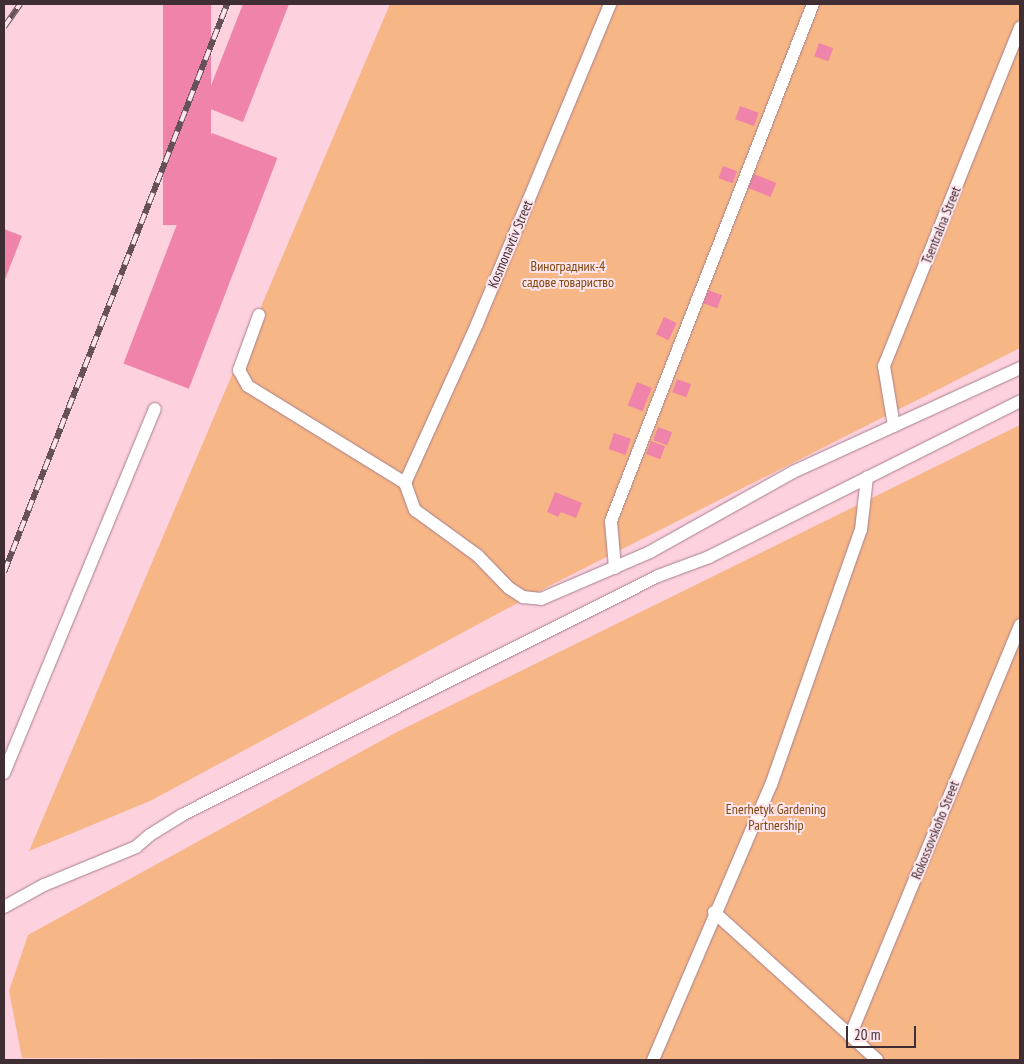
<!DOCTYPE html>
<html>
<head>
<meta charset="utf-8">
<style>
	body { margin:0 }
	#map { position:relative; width:1024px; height:1064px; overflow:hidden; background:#fdd1de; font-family:"PT Sans Narrow",sans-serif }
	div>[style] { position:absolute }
	.green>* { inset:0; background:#f7b685 }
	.building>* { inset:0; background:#f083aa; transform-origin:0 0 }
	.roads { filter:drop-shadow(0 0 1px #a67f8b) drop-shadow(0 0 1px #a67f8b) }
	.lane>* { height:12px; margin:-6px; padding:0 6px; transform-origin:6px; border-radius:6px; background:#fff }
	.rail>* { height:5.5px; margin-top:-2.75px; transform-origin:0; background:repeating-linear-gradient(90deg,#fee4ec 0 11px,#675158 0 22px); box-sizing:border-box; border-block:1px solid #675158 }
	span { translate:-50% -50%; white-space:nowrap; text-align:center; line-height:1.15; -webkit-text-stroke:4px #fee4ec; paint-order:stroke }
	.street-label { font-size:14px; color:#3f2f34 }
	.park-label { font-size:14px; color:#80460e }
	.frame { position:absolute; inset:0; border:5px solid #3f2f34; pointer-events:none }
	.scale { position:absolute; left:846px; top:1026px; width:70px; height:22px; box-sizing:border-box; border:2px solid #3f2f34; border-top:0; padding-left:6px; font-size:15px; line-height:18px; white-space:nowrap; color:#3f2f34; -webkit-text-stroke:4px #fee4ec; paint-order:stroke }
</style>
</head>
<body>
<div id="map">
	<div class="green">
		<i style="clip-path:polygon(390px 4px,1020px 4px,1020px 348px,551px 585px,150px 801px,29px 851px)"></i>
		<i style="clip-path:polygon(1020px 425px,1020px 1060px,22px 1058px,9px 991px,28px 935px,397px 732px)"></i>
	</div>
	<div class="building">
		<i style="left:163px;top:4px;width:48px;height:221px"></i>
		<i style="clip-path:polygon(243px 4px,289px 4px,243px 122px,203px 106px)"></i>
		<i style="left:819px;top:43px;width:15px;height:14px;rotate:20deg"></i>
		<i style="left:740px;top:106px;width:20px;height:14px;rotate:20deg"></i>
		<i style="left:212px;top:133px;width:70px;height:247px;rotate:21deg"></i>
		<i style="left:723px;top:166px;width:15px;height:13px;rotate:20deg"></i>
		<i style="left:754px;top:174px;width:24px;height:15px;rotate:22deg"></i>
		<i style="clip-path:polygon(4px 229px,22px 236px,4px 282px)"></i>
		<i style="left:708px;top:290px;width:15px;height:14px;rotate:20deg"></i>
		<i style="left:664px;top:317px;width:14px;height:19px;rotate:25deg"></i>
		<i style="left:677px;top:379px;width:15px;height:14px;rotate:20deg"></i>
		<i style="left:637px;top:382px;width:16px;height:25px;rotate:22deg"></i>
		<i style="left:658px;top:427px;width:15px;height:14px;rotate:20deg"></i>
		<i style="left:614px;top:433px;width:18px;height:17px;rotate:19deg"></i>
		<i style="left:651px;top:441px;width:15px;height:14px;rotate:20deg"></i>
		<i style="clip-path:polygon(555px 492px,582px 503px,576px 518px,561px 512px,558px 517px,547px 512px)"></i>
	</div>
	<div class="roads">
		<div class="lane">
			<i style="left:259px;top:315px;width:59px;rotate:110deg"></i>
			<i style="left:239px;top:370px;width:18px;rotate:61deg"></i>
			<i style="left:248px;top:386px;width:185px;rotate:31.7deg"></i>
			<i style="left:405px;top:483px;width:29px;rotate:70deg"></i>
			<i style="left:415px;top:510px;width:78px;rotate:36.1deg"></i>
			<i style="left:478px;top:556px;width:45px;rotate:45.9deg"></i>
			<i style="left:509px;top:588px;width:17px;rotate:33deg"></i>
			<i style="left:523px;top:597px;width:18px;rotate:6deg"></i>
			<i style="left:541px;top:599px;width:119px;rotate:-23.3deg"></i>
			<i style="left:650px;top:552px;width:164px;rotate:-29.2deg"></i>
			<i style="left:793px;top:472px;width:250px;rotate:-24.6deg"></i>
			<i style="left:894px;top:426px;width:61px;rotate:-99.5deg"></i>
			<i style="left:884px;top:366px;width:365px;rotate:-68.1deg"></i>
			<i style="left:405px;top:483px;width:175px;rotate:-65.6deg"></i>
			<i style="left:477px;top:324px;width:347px;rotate:-67.4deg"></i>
			<i style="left:615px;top:568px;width:47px;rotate:-94.9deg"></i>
			<i style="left:611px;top:521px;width:555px;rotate:-68.66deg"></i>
			<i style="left:4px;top:773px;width:394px;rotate:-67.5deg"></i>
			<i style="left:4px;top:907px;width:46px;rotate:-28.8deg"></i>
			<i style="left:44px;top:885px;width:100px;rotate:-22.4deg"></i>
			<i style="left:136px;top:847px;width:18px;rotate:-41deg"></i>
			<i style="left:150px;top:835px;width:38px;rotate:-32deg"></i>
			<i style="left:182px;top:815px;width:533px;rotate:-26.66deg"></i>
			<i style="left:658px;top:576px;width:54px;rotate:-20.4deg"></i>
			<i style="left:709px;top:557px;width:348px;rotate:-26.6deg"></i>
			<i style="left:714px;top:912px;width:220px;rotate:42.2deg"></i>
			<i style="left:850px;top:1036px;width:445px;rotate:-67.5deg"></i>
			<i style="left:653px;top:1060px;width:299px;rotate:-66.8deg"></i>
			<i style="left:771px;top:785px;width:270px;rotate:-70.6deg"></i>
			<i style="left:861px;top:530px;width:53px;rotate:-83.5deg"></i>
		</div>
	</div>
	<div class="rail">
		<i style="left:4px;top:27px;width:28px;rotate:-55deg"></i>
		<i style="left:4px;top:572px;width:610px;rotate:-68.56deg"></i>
	</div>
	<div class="street-label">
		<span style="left:941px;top:225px;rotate:-68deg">Tsentralna Street</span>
		<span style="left:510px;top:244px;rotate:-67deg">Kosmonavtiv Street</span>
		<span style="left:935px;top:830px;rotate:-68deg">Rokossovskoho Street</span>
	</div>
	<div class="park-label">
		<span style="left:568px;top:274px">Виноградник-4<br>садове товариство</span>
		<span style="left:776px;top:817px">Enerhetyk Gardening<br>Partnership</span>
	</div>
	<div class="frame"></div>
	<div class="scale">20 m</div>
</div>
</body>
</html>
